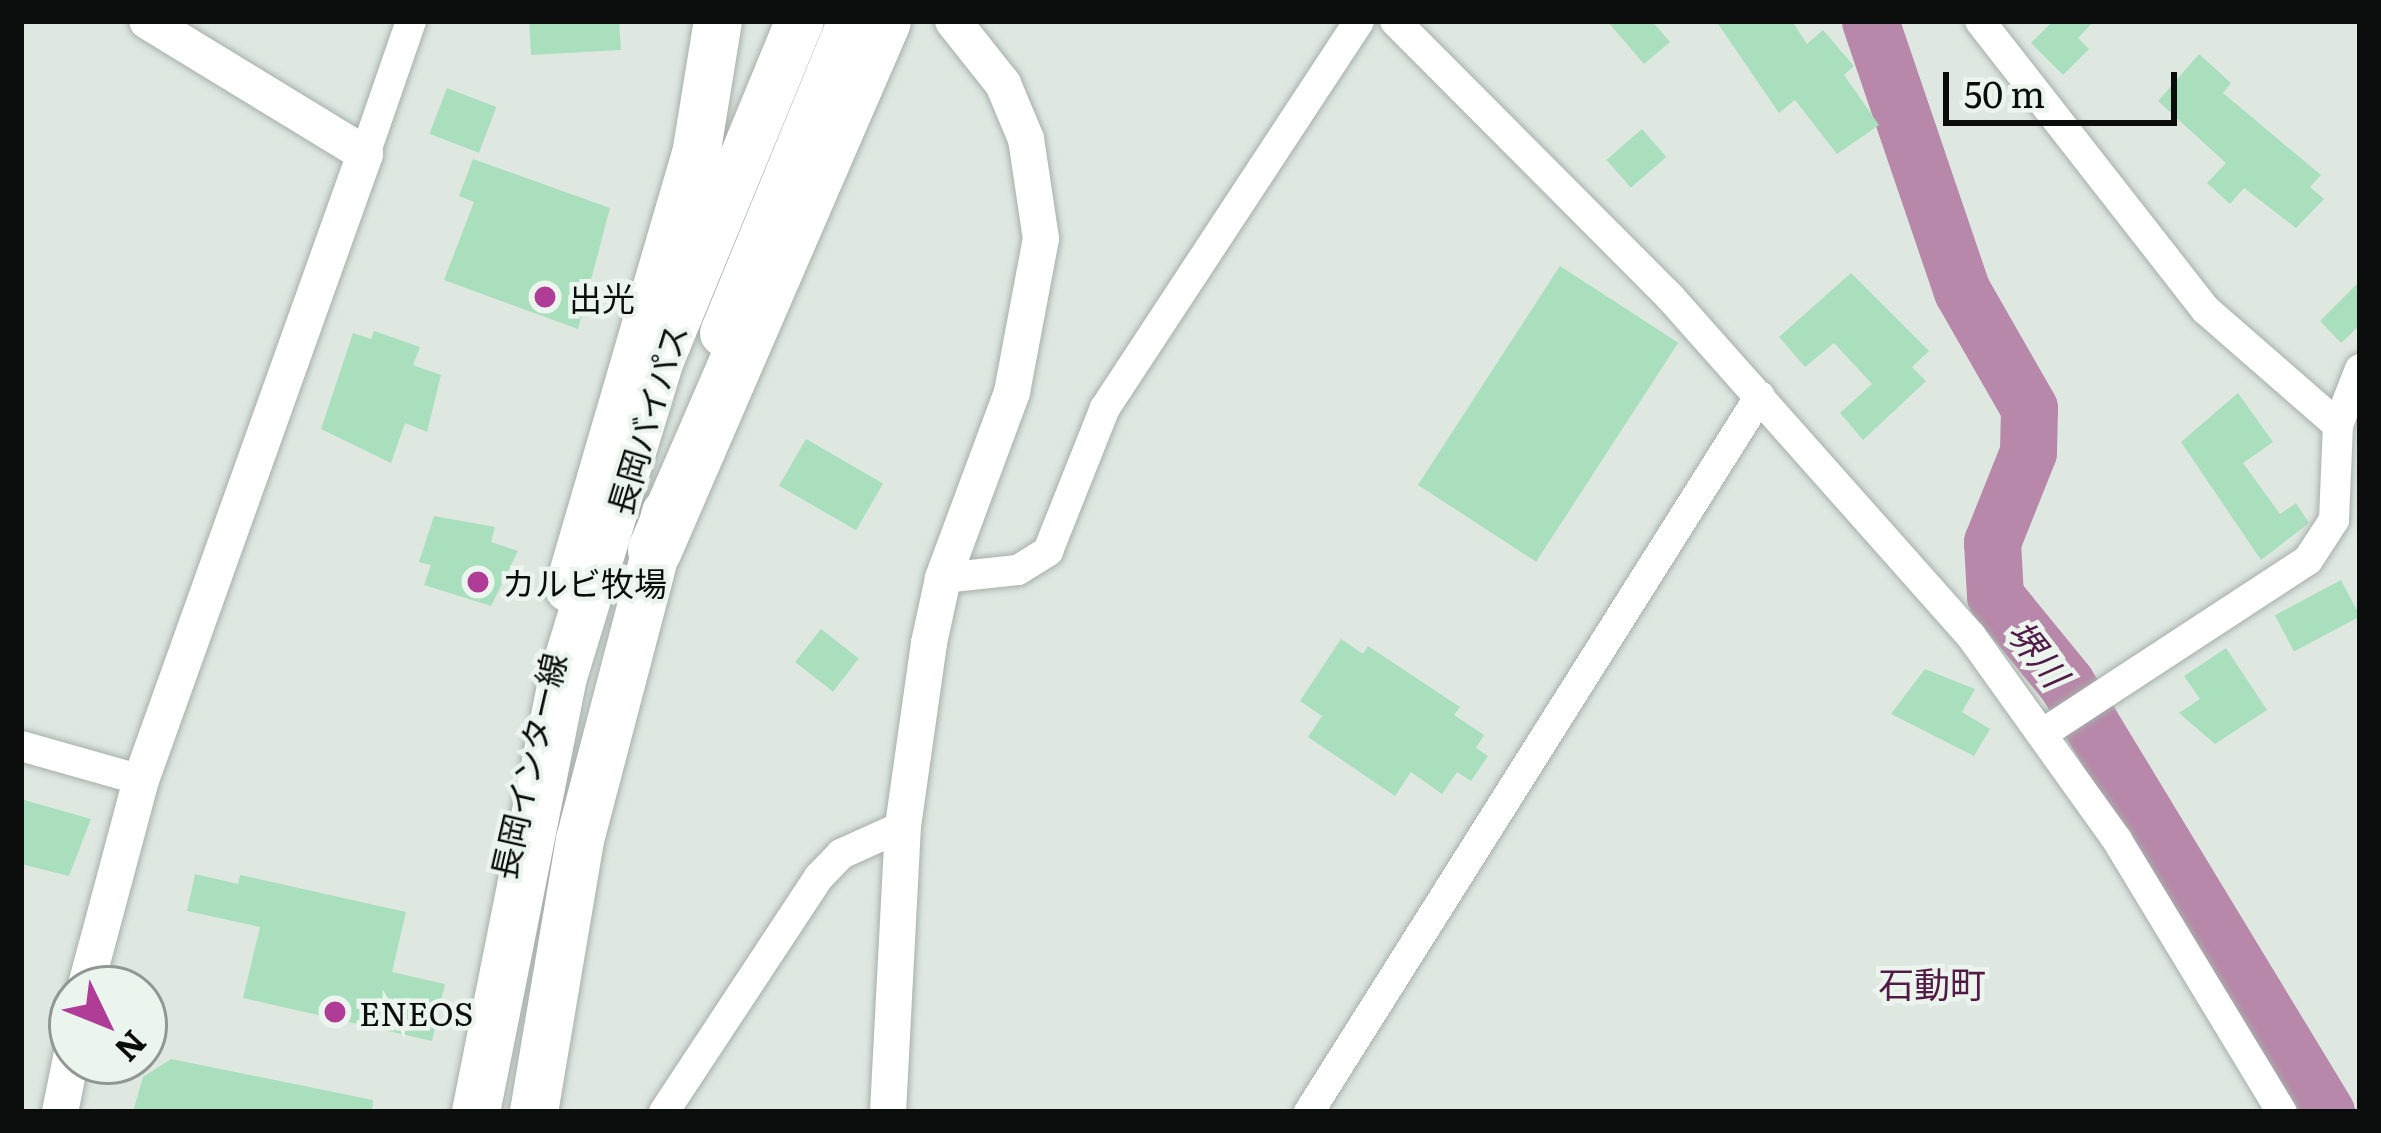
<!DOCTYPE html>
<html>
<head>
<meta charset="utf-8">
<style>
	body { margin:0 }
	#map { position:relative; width:2381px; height:1133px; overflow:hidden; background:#dee8e1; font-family:Literata,"Noto Sans JP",serif }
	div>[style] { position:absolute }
	.river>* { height:57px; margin:-28.5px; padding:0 28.5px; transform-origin:28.5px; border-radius:28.5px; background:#b788a9 }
	.building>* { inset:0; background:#aadfbe; transform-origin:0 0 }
	.roads { filter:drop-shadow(0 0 3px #a7b0aa) drop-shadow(0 0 3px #a7b0aa) }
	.minor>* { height:30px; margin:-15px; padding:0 15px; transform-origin:15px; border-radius:15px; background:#fff }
	.tertiary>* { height:36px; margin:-18px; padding:0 18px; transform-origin:18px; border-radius:18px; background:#fff }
	.primary>* { height:48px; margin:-24px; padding:0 24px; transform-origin:24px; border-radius:24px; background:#fff }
	.trunk>* { height:48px; margin:-24px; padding:0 24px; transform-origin:24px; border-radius:24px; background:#fff }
	.motorway>* { height:54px; margin:-27px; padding:0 27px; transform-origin:27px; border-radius:27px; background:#fff }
	.dots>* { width:33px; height:33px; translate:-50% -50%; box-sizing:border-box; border:6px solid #ebf5ee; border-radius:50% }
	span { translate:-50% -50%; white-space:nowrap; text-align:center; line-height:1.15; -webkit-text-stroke:9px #ebf5ee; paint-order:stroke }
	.poi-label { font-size:33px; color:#0a0d0b }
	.left { translate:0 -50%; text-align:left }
	.street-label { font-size:33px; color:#0a0d0b }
	.water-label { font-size:36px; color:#521a46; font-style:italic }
	.neighbourhood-label { font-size:36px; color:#521b46 }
	.frame { position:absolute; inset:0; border:24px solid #0a0d0b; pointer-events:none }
	.north { position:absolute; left:48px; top:965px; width:120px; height:120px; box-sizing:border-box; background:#ebf5ee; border:3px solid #919893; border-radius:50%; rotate:133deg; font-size:33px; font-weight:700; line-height:48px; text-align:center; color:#0a0d0b }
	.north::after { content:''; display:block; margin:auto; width:42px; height:54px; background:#af3c96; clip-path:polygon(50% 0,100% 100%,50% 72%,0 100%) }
	.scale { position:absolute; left:1943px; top:72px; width:234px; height:54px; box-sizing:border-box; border:6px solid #0a0d0b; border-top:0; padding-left:15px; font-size:36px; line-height:42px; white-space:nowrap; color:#0a0d0b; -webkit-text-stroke:9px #ebf5ee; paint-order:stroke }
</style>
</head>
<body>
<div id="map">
	<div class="river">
		<i style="left:1870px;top:21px;width:285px;rotate:71.2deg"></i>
		<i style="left:1962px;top:291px;width:135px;rotate:60.2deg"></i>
		<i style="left:2029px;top:408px;width:44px;rotate:91.3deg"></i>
		<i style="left:2028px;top:452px;width:97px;rotate:111.8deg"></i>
		<i style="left:1992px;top:542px;width:54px;rotate:86.8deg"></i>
		<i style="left:1995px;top:596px;width:112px;rotate:50.8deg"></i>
		<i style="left:2066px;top:683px;width:502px;rotate:58.78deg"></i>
	</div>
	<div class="building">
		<i style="clip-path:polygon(529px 21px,619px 21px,621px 50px,531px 55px)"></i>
		<i style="clip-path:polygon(1607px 21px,1652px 21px,1670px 42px,1644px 64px)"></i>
		<i style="clip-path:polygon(1716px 21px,1792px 21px,1807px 44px,1823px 30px,1854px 66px,1844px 75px,1879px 125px,1837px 154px,1795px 100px,1779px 113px)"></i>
		<i style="clip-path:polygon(2053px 21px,2094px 21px,2078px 38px,2089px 49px,2063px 75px,2031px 43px)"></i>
		<i style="clip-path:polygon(2199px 54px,2231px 83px,2223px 93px,2321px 175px,2310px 187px,2324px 199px,2296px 228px,2244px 188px,2230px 204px,2207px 183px,2226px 163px,2158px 101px)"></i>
		<i style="left:447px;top:88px;width:53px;height:49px;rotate:21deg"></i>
		<i style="left:1642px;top:129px;width:37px;height:47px;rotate:49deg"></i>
		<i style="clip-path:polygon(473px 159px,610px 208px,578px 329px,444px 280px,474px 202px,459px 196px)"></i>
		<i style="left:1560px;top:266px;width:141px;height:261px;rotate:33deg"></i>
		<i style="clip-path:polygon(1851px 273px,1929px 351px,1912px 367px,1926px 381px,1863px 440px,1840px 413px,1872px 384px,1834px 343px,1805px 367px,1779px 337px)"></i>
		<i style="clip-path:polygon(2360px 281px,2360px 325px,2341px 343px,2320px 321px)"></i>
		<i style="clip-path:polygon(374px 331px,420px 347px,413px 365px,441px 375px,427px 432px,405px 423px,391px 463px,321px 429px,353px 333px,371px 339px)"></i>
		<i style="clip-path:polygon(2238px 393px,2273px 442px,2243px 463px,2280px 514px,2296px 503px,2309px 523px,2261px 560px,2181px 442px)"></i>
		<i style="left:806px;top:439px;width:89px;height:54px;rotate:30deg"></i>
		<i style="clip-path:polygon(434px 516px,495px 527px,491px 542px,518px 551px,491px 606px,424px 585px,431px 565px,419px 562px)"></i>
		<i style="left:2341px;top:580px;width:41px;height:75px;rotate:62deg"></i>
		<i style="left:821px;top:629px;width:48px;height:42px;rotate:38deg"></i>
		<i style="clip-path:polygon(1341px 639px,1363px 654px,1368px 646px,1460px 707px,1454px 715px,1484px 735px,1476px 748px,1488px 756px,1471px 781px,1457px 772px,1442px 794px,1411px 772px,1395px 796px,1308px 737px,1322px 716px,1300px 701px)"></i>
		<i style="clip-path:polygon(2226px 648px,2267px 710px,2215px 744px,2179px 713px,2200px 699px,2184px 676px)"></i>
		<i style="clip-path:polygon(1925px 669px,1975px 689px,1962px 712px,1990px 729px,1974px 756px,1891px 714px)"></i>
		<i style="clip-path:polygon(21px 799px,91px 819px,69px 876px,21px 864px)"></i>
		<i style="clip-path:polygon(195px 874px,238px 884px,240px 875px,406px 912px,392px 972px,445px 984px,432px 1041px,243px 998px,260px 927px,187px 911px)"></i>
		<i style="clip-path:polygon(171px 1059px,373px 1100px,372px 1112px,133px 1112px,143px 1077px)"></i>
	</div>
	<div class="roads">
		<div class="minor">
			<i style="left:1395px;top:21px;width:390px;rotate:45.1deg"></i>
			<i style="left:1670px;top:297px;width:453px;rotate:48.4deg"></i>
			<i style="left:1971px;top:636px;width:251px;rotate:54.4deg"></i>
			<i style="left:2117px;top:840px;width:318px;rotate:58.8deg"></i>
			<i style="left:1980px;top:21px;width:367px;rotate:52deg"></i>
			<i style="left:2206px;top:310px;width:175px;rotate:41.1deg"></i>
			<i style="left:365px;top:154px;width:141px;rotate:-70.9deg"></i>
			<i style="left:943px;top:578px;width:75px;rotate:-6.1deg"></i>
			<i style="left:1018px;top:570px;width:36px;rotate:-32deg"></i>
			<i style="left:1048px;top:551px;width:154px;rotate:-68.3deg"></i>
			<i style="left:1105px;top:408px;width:463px;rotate:-56.7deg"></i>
			<i style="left:2045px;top:732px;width:314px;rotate:-33.2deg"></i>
			<i style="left:2308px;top:560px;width:48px;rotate:-57deg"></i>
			<i style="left:2334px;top:520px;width:95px;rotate:-87.6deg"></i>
			<i style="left:2338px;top:425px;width:60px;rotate:-68.6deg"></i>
			<i style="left:21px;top:746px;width:125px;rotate:15.8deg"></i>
			<i style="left:664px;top:1112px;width:282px;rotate:-56.6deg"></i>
			<i style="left:819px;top:877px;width:32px;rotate:-46deg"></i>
			<i style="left:841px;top:854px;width:68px;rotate:-24.3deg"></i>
			<i style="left:1309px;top:1112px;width:846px;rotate:-57.79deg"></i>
		</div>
		<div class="tertiary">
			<i style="left:85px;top:989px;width:216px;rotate:-75deg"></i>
			<i style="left:141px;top:780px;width:665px;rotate:-70.31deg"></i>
			<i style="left:365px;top:154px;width:255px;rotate:-148.6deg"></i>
			<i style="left:60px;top:1112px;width:60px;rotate:-78.5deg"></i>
			<i style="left:888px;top:1112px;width:286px;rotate:-87deg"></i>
			<i style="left:903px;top:826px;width:185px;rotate:-81.9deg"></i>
			<i style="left:929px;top:643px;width:66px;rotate:-77.8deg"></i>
			<i style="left:943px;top:578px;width:198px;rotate:-69.6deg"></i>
			<i style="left:1012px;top:392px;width:156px;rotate:-79.3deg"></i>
			<i style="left:1041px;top:239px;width:101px;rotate:-98.5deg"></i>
			<i style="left:1026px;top:139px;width:60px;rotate:-112.7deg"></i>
			<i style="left:1003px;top:84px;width:80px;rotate:-128.4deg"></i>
		</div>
		<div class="primary">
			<i style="left:569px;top:588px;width:451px;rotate:-73.7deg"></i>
			<i style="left:696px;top:155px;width:136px;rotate:-80.7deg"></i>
		</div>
		<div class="trunk">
			<i style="left:724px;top:333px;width:337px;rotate:-67.7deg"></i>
			<i style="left:476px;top:1112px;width:444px;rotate:-78.7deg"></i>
			<i style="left:563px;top:677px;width:332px;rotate:-73deg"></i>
			<i style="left:660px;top:360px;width:367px;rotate:-67.6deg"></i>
			<i style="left:534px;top:1112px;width:276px;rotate:-80.4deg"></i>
			<i style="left:580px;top:840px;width:338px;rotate:-75.3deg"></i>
		</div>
		<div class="motorway">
			<i style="left:655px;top:550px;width:576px;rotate:-66.59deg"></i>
		</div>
	</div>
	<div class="dots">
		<i style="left:545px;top:297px;background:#af3c96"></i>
		<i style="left:478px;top:582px;background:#af3c96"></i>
		<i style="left:335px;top:1012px;background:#af3c96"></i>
	</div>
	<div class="poi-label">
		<span class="left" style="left:569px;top:297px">出光</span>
		<span class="left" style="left:502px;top:582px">カルビ牧場</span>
		<span class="left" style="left:359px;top:1012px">ENEOS</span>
	</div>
	<div class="street-label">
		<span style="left:646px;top:419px;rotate:-73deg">長岡バイパス</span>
		<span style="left:527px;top:766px;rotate:-77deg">長岡インター線</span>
	</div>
	<div class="water-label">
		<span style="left:2039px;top:652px;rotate:52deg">堺川</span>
	</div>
	<div class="neighbourhood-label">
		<span style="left:1932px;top:983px">石動町</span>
	</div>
	<div class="frame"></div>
	<div class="north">N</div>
	<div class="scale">50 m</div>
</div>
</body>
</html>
